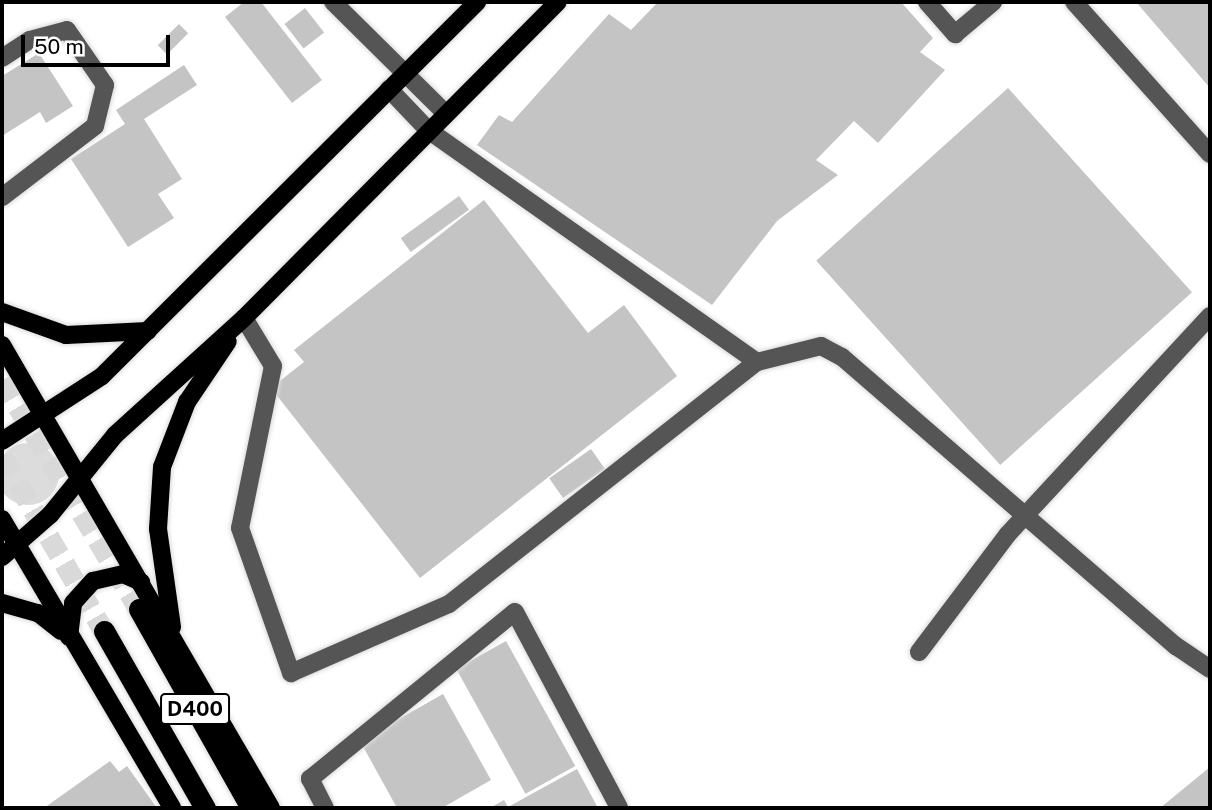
<!DOCTYPE html>
<html>
<head>
<meta charset="utf-8">
<style>
	body { margin:0 }
	#map { position:relative; width:1212px; height:810px; overflow:hidden; background:#fff; font-family:"Public Sans",sans-serif }
	div>[style] { position:absolute }
	.green>* { inset:0; background:#dcdcdc }
	.round { border-radius:50% }
	.building>* { inset:0; background:#c4c4c4; transform-origin:0 0 }
	.highway-tunnel>* { height:21px; margin-top:-10.5px; transform-origin:0; background:repeating-linear-gradient(90deg,#d9d9d9 0 21px,transparent 0 31px) }
	.roads { filter:drop-shadow(0 0 2px #dbdbdb) drop-shadow(0 0 2px #dbdbdb) }
	.minor>* { height:18px; margin:-9px; padding:0 9px; transform-origin:9px; border-radius:9px; background:#555 }
	.major>* { height:18px; margin:-9px; padding:0 9px; transform-origin:9px; border-radius:9px; background:#000 }
	.highway>* { height:21px; margin:-10.5px; padding:0 10.5px; transform-origin:10.5px; border-radius:10.5px; background:#000 }
	span { translate:-50% -50%; white-space:nowrap; text-align:center; line-height:1.15; -webkit-text-stroke:6px #fff; paint-order:stroke }
	.shield-label span { padding:2px 5px; background:#fff; border:2px solid; border-radius:5px; -webkit-text-stroke-width:0 }
	.shield-label { font-size:21px; color:#000; font-weight:700 }
	.frame { position:absolute; inset:0; border:4px solid #000; pointer-events:none }
	.scale { position:absolute; left:21px; top:35px; width:149px; height:32px; box-sizing:border-box; border:4px solid #000; border-top:0; padding-left:9px; font-size:21px; line-height:24px; white-space:nowrap; color:#000; -webkit-text-stroke:5px #fff; paint-order:stroke }
</style>
</head>
<body>
<div id="map">
	<div class="green">
		<i class="round" style="left:-3px;top:443px;width:62px;height:62px"></i>
	</div>
	<div class="building">
		<i style="clip-path:polygon(244px 2px,261px 2px,322px 80px,292px 103px,225px 17px)"></i>
		<i style="clip-path:polygon(658px 2px,901px 2px,933px 38px,920px 52px,945px 70px,878px 143px,854px 121px,816px 160px,838px 175px,777px 221px,712px 305px,477px 145px,499px 115px,512px 122px,609px 14px,631px 30px)"></i>
		<i style="clip-path:polygon(1136px 2px,1210px 2px,1210px 88px)"></i>
		<i style="left:305px;top:8px;width:31px;height:26px;rotate:52deg"></i>
		<i style="left:179px;top:24px;width:13px;height:30px;rotate:45deg"></i>
		<i style="clip-path:polygon(39px 53px,73px 106px,46px 123px,40px 112px,2px 136px,2px 76px)"></i>
		<i style="clip-path:polygon(184px 65px,197px 85px,144px 119px,182px 179px,158px 194px,174px 218px,128px 247px,71px 159px,125px 124px,116px 110px)"></i>
		<i style="left:1008px;top:88px;width:275px;height:258px;rotate:48deg"></i>
		<i style="left:459px;top:196px;width:17px;height:72px;rotate:54deg"></i>
		<i style="clip-path:polygon(484px 200px,588px 333px,624px 305px,677px 376px,420px 578px,271px 388px,304px 362px,294px 350px)"></i>
		<i style="left:591px;top:449px;width:24px;height:51px;rotate:55deg"></i>
		<i style="left:506px;top:641px;width:143px;height:57px;rotate:61deg"></i>
		<i style="clip-path:polygon(443px 694px,491px 780px,442px 808px,397px 808px,360px 741px)"></i>
		<i style="clip-path:polygon(110px 761px,119px 772px,127px 766px,157px 808px,44px 808px)"></i>
		<i style="clip-path:polygon(1210px 767px,1210px 808px,1160px 808px)"></i>
		<i style="clip-path:polygon(577px 769px,598px 808px,490px 808px,504px 800px,508px 807px)"></i>
	</div>
	<div class="highway-tunnel">
		<i style="left:2px;top:380px;width:267px;rotate:59.1deg"></i>
		<i style="left:2px;top:456px;width:203px;rotate:59.8deg"></i>
	</div>
	<div class="roads">
		<div class="minor">
			<i style="left:333px;top:2px;width:159px;rotate:44.7deg"></i>
			<i style="left:927px;top:2px;width:43px;rotate:48.8deg"></i>
			<i style="left:955px;top:34px;width:50px;rotate:-40.1deg"></i>
			<i style="left:1074px;top:2px;width:204px;rotate:48.2deg"></i>
			<i style="left:2px;top:58px;width:33px;rotate:-33deg"></i>
			<i style="left:30px;top:40px;width:38px;rotate:-15deg"></i>
			<i style="left:67px;top:30px;width:67px;rotate:55.4deg"></i>
			<i style="left:105px;top:85px;width:42px;rotate:103.7deg"></i>
			<i style="left:95px;top:126px;width:117px;rotate:142.6deg"></i>
			<i style="left:244px;top:318px;width:56px;rotate:58.9deg"></i>
			<i style="left:273px;top:366px;width:165px;rotate:101.5deg"></i>
			<i style="left:240px;top:528px;width:154px;rotate:70.6deg"></i>
			<i style="left:291px;top:673px;width:172px;rotate:-23.6deg"></i>
			<i style="left:449px;top:604px;width:392px;rotate:-38.2deg"></i>
			<i style="left:757px;top:362px;width:401px;rotate:-144.8deg"></i>
			<i style="left:429px;top:131px;width:58px;rotate:-133.6deg"></i>
			<i style="left:757px;top:362px;width:66px;rotate:-14deg"></i>
			<i style="left:821px;top:346px;width:24px;rotate:28deg"></i>
			<i style="left:842px;top:357px;width:442px;rotate:40.9deg"></i>
			<i style="left:1176px;top:646px;width:41px;rotate:34.1deg"></i>
			<i style="left:919px;top:652px;width:148px;rotate:-53deg"></i>
			<i style="left:1008px;top:534px;width:297px;rotate:-47.2deg"></i>
			<i style="left:325px;top:808px;width:33px;rotate:-117deg"></i>
			<i style="left:310px;top:779px;width:264px;rotate:-39.2deg"></i>
			<i style="left:515px;top:612px;width:222px;rotate:62deg"></i>
		</div>
		<div class="major">
			<i style="left:2px;top:312px;width:68px;rotate:19.8deg"></i>
			<i style="left:66px;top:335px;width:82px;rotate:-2.8deg"></i>
			<i style="left:2px;top:345px;width:535px;rotate:59.84deg"></i>
			<i style="left:2px;top:441px;width:119px;rotate:-33deg"></i>
			<i style="left:102px;top:376px;width:530px;rotate:-44.92deg"></i>
			<i style="left:2px;top:519px;width:335px;rotate:59.5deg"></i>
			<i style="left:2px;top:557px;width:64px;rotate:-41.2deg"></i>
			<i style="left:50px;top:515px;width:103px;rotate:-50.9deg"></i>
			<i style="left:115px;top:435px;width:174px;rotate:-42.2deg"></i>
			<i style="left:244px;top:318px;width:445px;rotate:-45.2deg"></i>
			<i style="left:2px;top:603px;width:37px;rotate:16deg"></i>
			<i style="left:38px;top:613px;width:29px;rotate:38deg"></i>
			<i style="left:172px;top:627px;width:99px;rotate:-98.1deg"></i>
			<i style="left:158px;top:529px;width:62px;rotate:-86.3deg"></i>
			<i style="left:162px;top:467px;width:70px;rotate:-69deg"></i>
			<i style="left:187px;top:402px;width:73px;rotate:-56.1deg"></i>
			<i style="left:69px;top:637px;width:34px;rotate:-83deg"></i>
			<i style="left:73px;top:603px;width:30px;rotate:-48deg"></i>
			<i style="left:93px;top:581px;width:31px;rotate:-13deg"></i>
			<i style="left:123px;top:574px;width:20px;rotate:24deg"></i>
		</div>
		<div class="highway">
			<i style="left:139px;top:609px;width:228px;rotate:60.6deg"></i>
			<i style="left:104px;top:631px;width:204px;rotate:60.3deg"></i>
		</div>
	</div>
	<div class="shield-label">
		<span style="left:195px;top:709px">D400</span>
	</div>
	<div class="frame"></div>
	<div class="scale">50 m</div>
</div>
</body>
</html>
